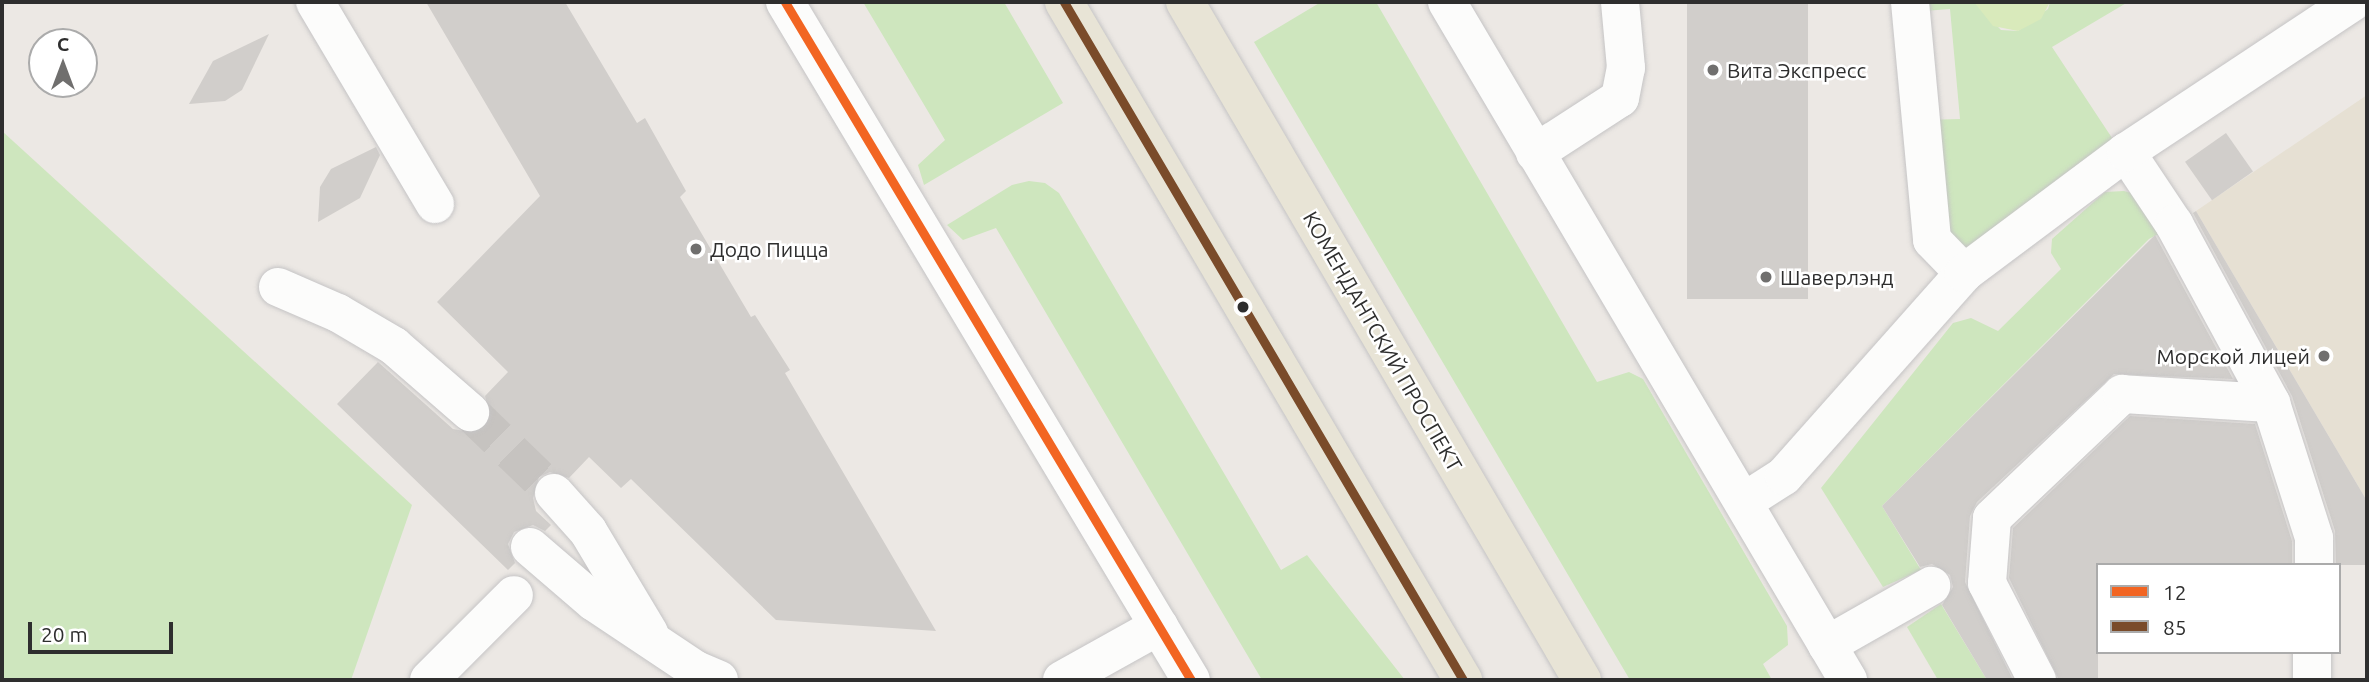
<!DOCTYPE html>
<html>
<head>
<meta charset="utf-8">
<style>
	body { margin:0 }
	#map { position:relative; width:2369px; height:682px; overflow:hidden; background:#ece8e4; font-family:Ubuntu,sans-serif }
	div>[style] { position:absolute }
	.education>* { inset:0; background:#e6e0d3 }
	.green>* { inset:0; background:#cee6be }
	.pitch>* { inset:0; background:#d9eabb }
	.building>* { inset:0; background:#d1cecb; transform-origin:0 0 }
	.minor-tunnel>* { height:38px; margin-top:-19px; transform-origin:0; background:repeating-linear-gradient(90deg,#c6c3c0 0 38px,transparent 0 57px) }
	.roads { filter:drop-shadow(0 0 2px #c5c4c5) drop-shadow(0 0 2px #c5c4c5) }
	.minor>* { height:38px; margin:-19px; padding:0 19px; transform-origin:19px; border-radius:19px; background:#fcfcfb }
	.major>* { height:38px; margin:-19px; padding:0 19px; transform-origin:19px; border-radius:19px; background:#e8e4d6 }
	.bus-1>* { height:9px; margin:-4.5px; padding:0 4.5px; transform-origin:4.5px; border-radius:4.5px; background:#f26522 }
	.bus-2>* { height:9px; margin:-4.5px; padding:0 4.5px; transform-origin:4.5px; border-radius:4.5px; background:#7a4b2a }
	.dots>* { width:19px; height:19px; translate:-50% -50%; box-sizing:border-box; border:4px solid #fff; border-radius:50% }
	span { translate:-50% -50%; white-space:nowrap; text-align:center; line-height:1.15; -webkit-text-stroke:5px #fff; paint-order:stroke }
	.poi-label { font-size:21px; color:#2e2e2e }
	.left { translate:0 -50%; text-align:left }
	.right { translate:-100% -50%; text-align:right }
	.street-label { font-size:21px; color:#2e2e2e }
	.frame { position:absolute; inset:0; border:4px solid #2e2e2e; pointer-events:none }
	.legend { position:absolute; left:2096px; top:563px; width:245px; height:91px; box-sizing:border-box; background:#fff; border:2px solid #ababab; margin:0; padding:9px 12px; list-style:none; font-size:21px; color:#2e2e2e }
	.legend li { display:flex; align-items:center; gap:14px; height:35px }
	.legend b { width:35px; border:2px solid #ababab }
	.north { position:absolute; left:28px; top:28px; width:70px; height:70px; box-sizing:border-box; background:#fff; border:2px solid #ababab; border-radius:50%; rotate:0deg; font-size:19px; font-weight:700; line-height:28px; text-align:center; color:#2e2e2e }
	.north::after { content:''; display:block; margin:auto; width:24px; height:32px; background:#706f6e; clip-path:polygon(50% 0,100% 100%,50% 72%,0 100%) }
	.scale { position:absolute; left:28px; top:622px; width:145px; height:32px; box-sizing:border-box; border:4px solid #2e2e2e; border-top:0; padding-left:9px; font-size:21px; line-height:24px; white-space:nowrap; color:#2e2e2e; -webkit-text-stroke:5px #fff; paint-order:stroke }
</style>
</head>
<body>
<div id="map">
	<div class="education">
		<i style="clip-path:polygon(2367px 95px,2367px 501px,2196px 211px)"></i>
	</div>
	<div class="green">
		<i style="clip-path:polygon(863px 2px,1004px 2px,1063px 103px,924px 185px,918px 165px,945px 140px)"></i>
		<i style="clip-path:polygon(1321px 2px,1376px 2px,1597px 382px,1629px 372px,1643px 379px,1787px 626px,1788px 645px,1763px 664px,1772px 680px,1630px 680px,1254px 42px)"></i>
		<i style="clip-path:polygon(1910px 2px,1974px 2px,2001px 30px,2018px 31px,2048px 9px,2050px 2px,2128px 2px,2052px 47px,2114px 141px,1958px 268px,1921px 120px,1960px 119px,1950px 9px,1911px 12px)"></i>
		<i style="clip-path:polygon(2px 131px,412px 505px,351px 680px,2px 680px)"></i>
		<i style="clip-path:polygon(1029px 181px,1045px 183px,1059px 193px,1281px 570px,1307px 555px,1405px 680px,1262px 680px,996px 228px,963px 240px,947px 225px,1012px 185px)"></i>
		<i style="clip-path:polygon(2124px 191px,2139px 195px,2162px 232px,2149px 239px,1882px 506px,1921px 570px,1883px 587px,1821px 488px,1953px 323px,1971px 318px,1998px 331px,2061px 269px,2051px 253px,2052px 239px,2105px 192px)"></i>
		<i style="clip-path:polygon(1941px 604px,1987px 680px,1938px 680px,1907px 627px)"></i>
	</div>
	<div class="pitch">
		<i style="clip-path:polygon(1974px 2px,2050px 2px,2041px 19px,2018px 31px,1993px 26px)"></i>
	</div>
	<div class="building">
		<i style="clip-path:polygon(426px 2px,565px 2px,637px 123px,645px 118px,686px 191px,680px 197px,751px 317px,755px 315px,790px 370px,785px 373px,936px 631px,776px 620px,631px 479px,621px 488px,589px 457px,569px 478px,550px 472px,539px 477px,533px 498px,536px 511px,551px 525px,545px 531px,533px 525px,514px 532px,508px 544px,515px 563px,508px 570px,337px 404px,378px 362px,453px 429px,476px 433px,491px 417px,485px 396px,508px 372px,437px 302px,540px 196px)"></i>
		<i style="left:1687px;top:2px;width:121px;height:297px"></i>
		<i style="clip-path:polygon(269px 34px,242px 90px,225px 101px,189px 104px,213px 61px)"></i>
		<i style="left:2226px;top:133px;width:47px;height:50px;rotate:55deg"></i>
		<i style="clip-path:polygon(376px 147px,380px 155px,360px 198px,318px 222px,320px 187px,331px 169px)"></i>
		<i style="clip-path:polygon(2196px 211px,2367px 501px,2367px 565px,2336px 565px,2335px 531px,2292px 396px,2193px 213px)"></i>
		<i style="clip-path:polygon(2155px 235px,2233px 379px,2114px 374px,1977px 502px,1970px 516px,1965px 582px,2013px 680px,1987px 680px,1942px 605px,1953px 587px,1950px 575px,1932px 564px,1920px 567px,1882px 506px)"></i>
		<i style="clip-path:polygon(2130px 416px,2255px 424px,2292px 541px,2292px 565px,2098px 565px,2098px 680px,2059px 680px,2009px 578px,2013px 528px)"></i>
	</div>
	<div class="minor-tunnel">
		<i style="left:470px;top:412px;width:117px;rotate:44deg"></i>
	</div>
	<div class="roads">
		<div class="minor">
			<i style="left:315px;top:2px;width:235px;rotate:59.3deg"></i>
			<i style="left:785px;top:2px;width:790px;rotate:59.09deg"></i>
			<i style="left:1447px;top:2px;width:788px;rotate:59.4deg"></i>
			<i style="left:1910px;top:2px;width:239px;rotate:84.7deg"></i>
			<i style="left:1932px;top:240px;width:46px;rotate:45.9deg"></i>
			<i style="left:2126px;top:152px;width:87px;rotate:56.3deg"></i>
			<i style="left:2174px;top:224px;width:204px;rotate:61.5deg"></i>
			<i style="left:1535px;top:153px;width:101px;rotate:-32.9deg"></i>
			<i style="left:1620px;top:98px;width:31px;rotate:-79deg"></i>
			<i style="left:1626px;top:68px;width:66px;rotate:-95.2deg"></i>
			<i style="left:278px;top:287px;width:65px;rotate:23.4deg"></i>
			<i style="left:338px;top:313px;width:65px;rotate:30.5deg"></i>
			<i style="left:394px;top:346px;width:101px;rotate:41deg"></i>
			<i style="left:554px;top:493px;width:51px;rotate:48.2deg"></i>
			<i style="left:588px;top:531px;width:119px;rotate:59.1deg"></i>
			<i style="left:1745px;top:501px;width:46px;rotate:-32.7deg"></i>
			<i style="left:1784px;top:476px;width:271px;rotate:-48.4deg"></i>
			<i style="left:1964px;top:273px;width:202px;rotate:-36.8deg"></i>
			<i style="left:2126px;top:152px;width:272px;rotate:-33.5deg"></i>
			<i style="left:530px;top:547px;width:84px;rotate:40.7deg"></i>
			<i style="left:594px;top:602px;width:123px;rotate:33.7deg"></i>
			<i style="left:696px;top:670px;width:25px;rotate:23deg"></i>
			<i style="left:1827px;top:645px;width:120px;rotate:-29.6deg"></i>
			<i style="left:429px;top:680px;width:120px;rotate:-45deg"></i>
			<i style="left:1062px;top:680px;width:111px;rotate:-29.1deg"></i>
			<i style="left:2037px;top:680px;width:109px;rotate:-117.3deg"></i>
			<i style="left:1987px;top:583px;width:65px;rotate:-85.6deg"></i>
			<i style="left:1992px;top:518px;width:180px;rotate:-43.6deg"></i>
			<i style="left:2122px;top:394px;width:149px;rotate:3.5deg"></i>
			<i style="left:2271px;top:403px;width:142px;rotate:72.3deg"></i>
			<i style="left:2314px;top:538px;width:27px;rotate:90deg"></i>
			<i style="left:2312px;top:680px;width:28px;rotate:-90deg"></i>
		</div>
		<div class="major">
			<i style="left:1064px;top:2px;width:787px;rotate:59.52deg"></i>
			<i style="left:1185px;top:2px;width:786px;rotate:59.65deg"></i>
		</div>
	</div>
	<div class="bus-1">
		<i style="left:785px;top:2px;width:790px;rotate:59.09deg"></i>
	</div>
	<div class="bus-2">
		<i style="left:1064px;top:2px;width:787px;rotate:59.52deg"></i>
	</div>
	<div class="dots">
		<i style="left:1713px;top:70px;background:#706f6e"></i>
		<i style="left:696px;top:249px;background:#706f6e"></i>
		<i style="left:1766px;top:277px;background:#706f6e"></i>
		<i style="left:1243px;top:307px;background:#2e2e2e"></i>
		<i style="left:2324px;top:356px;background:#706f6e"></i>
	</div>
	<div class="poi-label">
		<span class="left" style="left:1727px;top:70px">Вита Экспресс</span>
		<span class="left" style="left:710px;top:249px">Додо Пицца</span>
		<span class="left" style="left:1780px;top:277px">Шаверлэнд</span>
		<span class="right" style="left:2310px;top:356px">Морской лицей</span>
	</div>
	<div class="street-label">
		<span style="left:1383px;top:341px;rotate:60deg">КОМЕНДАНТСКИЙ ПРОСПЕКТ</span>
	</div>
	<div class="frame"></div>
	<ul class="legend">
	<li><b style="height:9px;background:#f26522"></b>12</li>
	<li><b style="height:9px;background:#7a4b2a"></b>85</li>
	</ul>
	<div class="north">С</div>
	<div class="scale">20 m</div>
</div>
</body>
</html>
